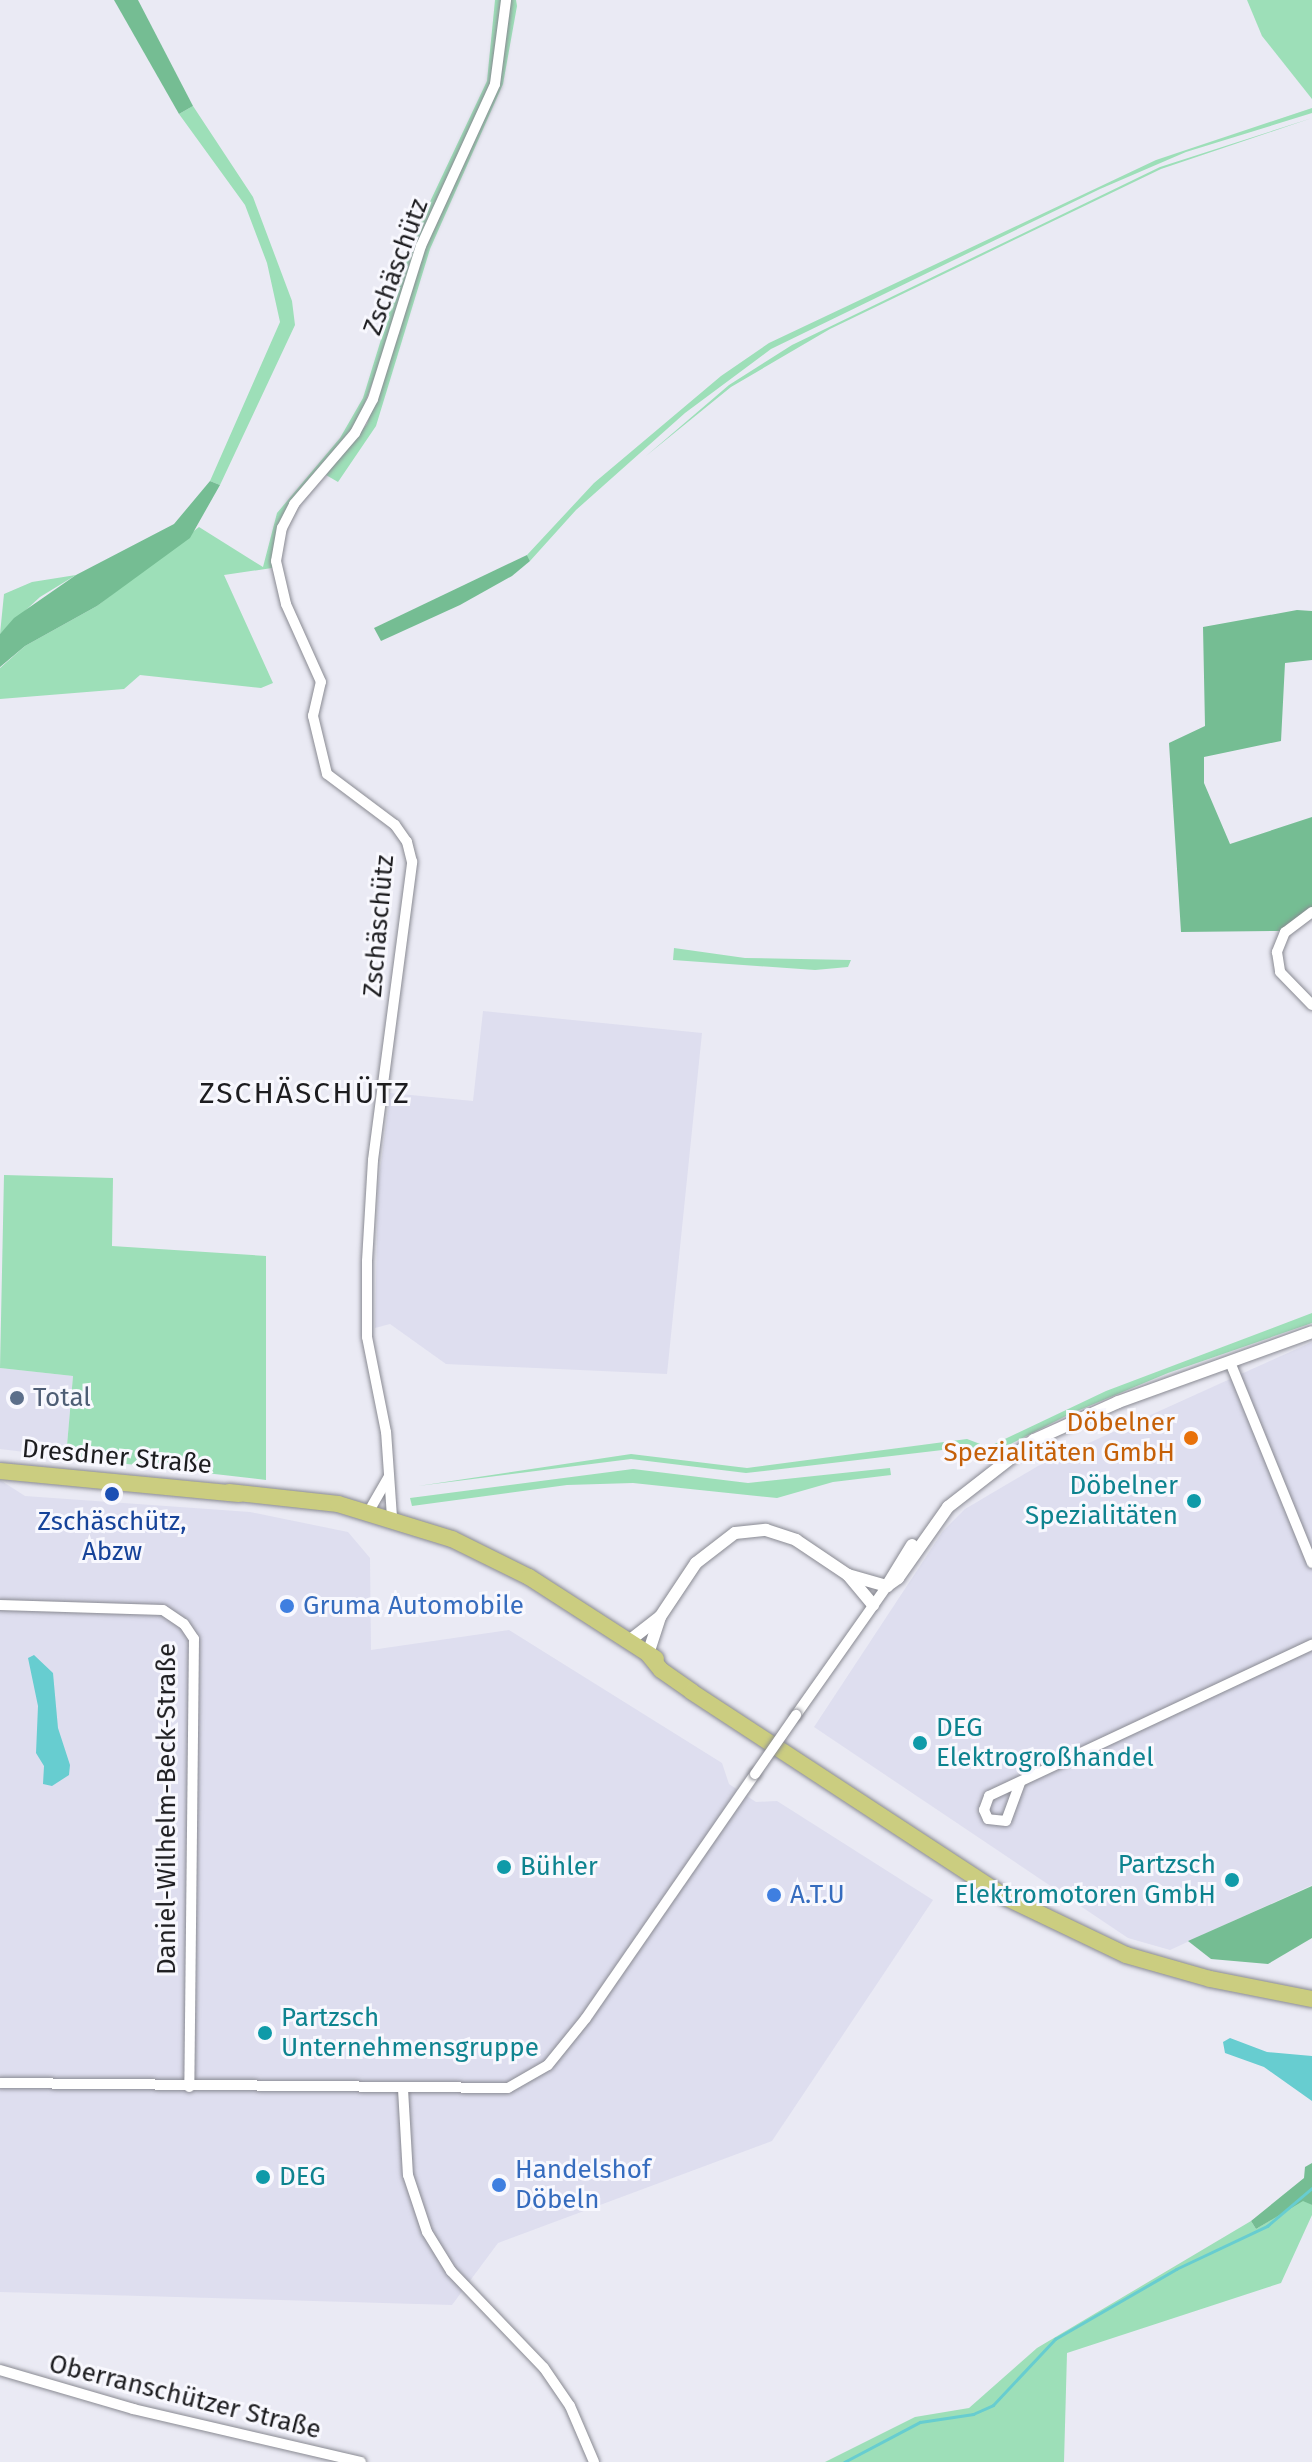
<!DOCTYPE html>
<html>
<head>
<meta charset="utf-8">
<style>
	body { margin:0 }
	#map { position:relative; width:1312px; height:2462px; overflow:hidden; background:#eaeaf4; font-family:"Fira Sans",sans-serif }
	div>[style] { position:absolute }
	.built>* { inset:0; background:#dedeef }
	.green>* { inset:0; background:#9ddfb8 }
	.forest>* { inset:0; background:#75bd93 }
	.water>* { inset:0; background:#67cdd0 }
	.stream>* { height:3px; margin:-1.5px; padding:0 1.5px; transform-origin:1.5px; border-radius:1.5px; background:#67cdd0 }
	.roads { filter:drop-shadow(0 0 2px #898a92) drop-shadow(0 0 2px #898a92) }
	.minor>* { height:10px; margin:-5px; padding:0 5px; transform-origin:5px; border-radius:5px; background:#fff }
	.tertiary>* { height:12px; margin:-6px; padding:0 6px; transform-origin:6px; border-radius:6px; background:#fff }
	.primary>* { height:16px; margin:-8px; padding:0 8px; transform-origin:8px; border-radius:8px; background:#cbcd80 }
	.bridges { filter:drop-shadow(0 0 2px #898a92) drop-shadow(0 0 2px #898a92) }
	.minor-bridge>* { height:10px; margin:-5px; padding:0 5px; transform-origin:5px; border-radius:5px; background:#fff }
	.dots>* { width:22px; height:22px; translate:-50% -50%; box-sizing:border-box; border:4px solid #f8f8fe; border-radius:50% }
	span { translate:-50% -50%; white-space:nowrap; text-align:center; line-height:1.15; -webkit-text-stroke:6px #f8f8fe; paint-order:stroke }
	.street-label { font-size:26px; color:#1d1d20 }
	.service-label { font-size:26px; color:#4e5e75 }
	.left { translate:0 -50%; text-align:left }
	.food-label { font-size:26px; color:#c56008 }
	.right { translate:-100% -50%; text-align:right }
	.culture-label { font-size:26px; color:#0d838f }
	.transit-label { font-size:26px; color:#164399 }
	.shop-label { font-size:26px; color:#366cbe }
	.quarter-label { font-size:30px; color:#1d1d20; letter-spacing:2px }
</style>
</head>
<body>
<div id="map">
	<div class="built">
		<i style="clip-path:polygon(483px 1011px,702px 1033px,667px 1374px,446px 1364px,390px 1324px,375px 1328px,378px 1186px,390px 1093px,473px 1101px)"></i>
		<i style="clip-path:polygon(1312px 1342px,1312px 1885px,1170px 1950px,1128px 1938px,814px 1727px,943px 1531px,965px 1509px,1038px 1466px)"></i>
		<i style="clip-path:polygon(0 1368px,73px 1376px,66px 1457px,0 1449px)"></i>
		<i style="clip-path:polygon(0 1480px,25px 1496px,250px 1512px,348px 1532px,370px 1558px,371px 1650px,509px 1630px,722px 1763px,729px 1784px,756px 1802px,777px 1801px,933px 1900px,772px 2141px,498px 2243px,452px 2305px,0 2292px)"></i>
	</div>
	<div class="green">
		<i style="clip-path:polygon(495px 0,503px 0,492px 83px,455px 165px,358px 421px,292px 501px,272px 568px,224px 575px,273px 683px,261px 688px,140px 675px,124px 689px,0 699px,0 668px,25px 646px,97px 606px,199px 527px,263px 567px,277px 513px,340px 438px,363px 398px,411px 242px,487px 81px)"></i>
		<i style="clip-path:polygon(509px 0,516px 0,517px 6px,503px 84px,430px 249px,376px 426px,338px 482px,326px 475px,367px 424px,425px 246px,500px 83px)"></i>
		<i style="clip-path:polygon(1247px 0,1312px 0,1312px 99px,1262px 36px)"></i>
		<i style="clip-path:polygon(193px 106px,253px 197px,292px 301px,295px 325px,220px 485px,210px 481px,280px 322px,267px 263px,245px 205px,179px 114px)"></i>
		<i style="clip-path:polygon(1312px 108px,1312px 113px,1186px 152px,1100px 189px,771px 349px,685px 413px,576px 510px,530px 561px,527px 555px,594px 483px,721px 376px,769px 343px,1156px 160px)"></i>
		<i style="clip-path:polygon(1312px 118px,1161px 169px,830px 329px,731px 387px,646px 456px,729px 385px,792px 345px,1160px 167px)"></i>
		<i style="clip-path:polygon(76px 575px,40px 597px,0 634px,4px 594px,32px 582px)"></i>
		<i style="clip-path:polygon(674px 948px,745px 958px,851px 960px,848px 967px,815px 970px,673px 960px)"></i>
		<i style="clip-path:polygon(4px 1175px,113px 1178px,112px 1246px,266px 1256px,266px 1480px,66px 1457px,73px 1376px,0 1368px)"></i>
		<i style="clip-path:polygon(1312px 1313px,1312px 1323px,1168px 1373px,1070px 1414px,985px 1457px,968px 1447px,746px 1473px,631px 1459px,418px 1486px,631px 1454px,747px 1468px,967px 1439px,988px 1447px,1106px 1391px)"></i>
		<i style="clip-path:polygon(890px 1468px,891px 1475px,833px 1482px,777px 1498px,633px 1483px,567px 1485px,412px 1506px,410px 1498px,633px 1469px,748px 1483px)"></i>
		<i style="clip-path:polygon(1303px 2200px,1312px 2205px,1312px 2215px,1281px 2283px,1067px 2353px,1064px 2462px,825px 2462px,915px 2417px,969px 2408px,1037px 2348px,1251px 2221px,1256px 2229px)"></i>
	</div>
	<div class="forest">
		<i style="clip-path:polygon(114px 0,138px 0,193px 106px,179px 114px)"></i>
		<i style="clip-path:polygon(210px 481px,220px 485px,190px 538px,97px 606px,25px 646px,0 667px,0 634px,14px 618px,76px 575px,174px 524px)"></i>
		<i style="clip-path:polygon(527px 555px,530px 561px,512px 576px,460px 605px,381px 641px,374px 628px)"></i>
		<i style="clip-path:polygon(1297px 610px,1312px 611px,1312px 660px,1285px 663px,1281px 741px,1204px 757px,1204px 783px,1230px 844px,1312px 817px,1312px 908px,1281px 931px,1181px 932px,1169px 743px,1205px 726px,1203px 627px)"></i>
		<i style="clip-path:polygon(1312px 1886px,1312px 1938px,1268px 1964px,1211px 1959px,1188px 1941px)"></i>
		<i style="clip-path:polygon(1312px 2163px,1312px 2205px,1303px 2201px,1256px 2229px,1251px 2221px,1304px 2178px,1305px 2167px)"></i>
	</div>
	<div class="water">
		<i style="clip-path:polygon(34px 1655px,53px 1673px,58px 1728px,70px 1765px,69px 1775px,52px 1786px,43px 1784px,44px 1766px,36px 1753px,38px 1706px,28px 1658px)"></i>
		<i style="clip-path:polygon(1230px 2038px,1267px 2052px,1312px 2056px,1312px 2101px,1264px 2067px,1225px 2053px,1223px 2042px)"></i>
	</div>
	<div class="stream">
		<i style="left:844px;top:2462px;width:86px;rotate:-27.8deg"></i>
		<i style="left:920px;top:2422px;width:54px;rotate:-8.6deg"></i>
		<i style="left:973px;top:2414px;width:22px;rotate:-24deg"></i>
		<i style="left:993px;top:2405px;width:91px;rotate:-46.8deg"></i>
		<i style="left:1055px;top:2339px;width:140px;rotate:-30deg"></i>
		<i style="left:1176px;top:2269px;width:101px;rotate:-25.3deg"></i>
		<i style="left:1267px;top:2226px;width:59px;rotate:-40.2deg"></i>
	</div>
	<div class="roads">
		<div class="minor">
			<i style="left:1312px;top:912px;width:34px;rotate:143deg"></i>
			<i style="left:1285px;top:932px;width:22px;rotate:112deg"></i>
			<i style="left:1277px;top:952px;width:20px;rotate:81deg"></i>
			<i style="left:1280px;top:972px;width:46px;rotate:45.9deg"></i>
			<i style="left:1230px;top:1362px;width:217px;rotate:67.8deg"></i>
			<i style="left:369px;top:1511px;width:38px;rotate:-60deg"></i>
			<i style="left:392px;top:1517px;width:85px;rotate:-94deg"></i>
			<i style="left:386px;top:1432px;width:97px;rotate:-101.3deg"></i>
			<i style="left:367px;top:1337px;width:76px;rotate:-90deg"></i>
			<i style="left:367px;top:1261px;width:101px;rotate:-86.6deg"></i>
			<i style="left:373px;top:1160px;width:301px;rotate:-82.5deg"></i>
			<i style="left:412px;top:862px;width:21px;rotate:-104deg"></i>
			<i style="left:407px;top:842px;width:21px;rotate:-125deg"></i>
			<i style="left:395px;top:825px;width:85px;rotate:-143.1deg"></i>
			<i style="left:327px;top:774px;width:60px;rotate:-103.6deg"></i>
			<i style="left:313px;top:716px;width:35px;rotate:-77deg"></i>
			<i style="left:321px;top:682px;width:85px;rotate:-114.2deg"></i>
			<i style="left:286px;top:604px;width:44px;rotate:-103.1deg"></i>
			<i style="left:276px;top:561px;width:34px;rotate:-80deg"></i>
			<i style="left:282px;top:528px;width:27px;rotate:-63deg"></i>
			<i style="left:294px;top:504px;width:94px;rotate:-49.3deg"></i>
			<i style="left:355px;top:433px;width:38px;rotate:-62deg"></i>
			<i style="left:373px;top:399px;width:160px;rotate:-72.6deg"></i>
			<i style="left:421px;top:246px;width:178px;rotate:-65.4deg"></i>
			<i style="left:495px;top:84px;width:85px;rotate:-82.5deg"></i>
			<i style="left:0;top:1605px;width:163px;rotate:1.8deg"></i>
			<i style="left:163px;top:1610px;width:25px;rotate:34deg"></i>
			<i style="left:184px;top:1624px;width:18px;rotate:56deg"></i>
			<i style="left:194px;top:1639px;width:448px;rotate:90.6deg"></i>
			<i style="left:796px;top:1715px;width:158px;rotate:-54.8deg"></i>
			<i style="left:1020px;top:1783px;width:40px;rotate:110.2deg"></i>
			<i style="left:1006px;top:1821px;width:18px;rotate:-174deg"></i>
			<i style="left:988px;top:1819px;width:10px;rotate:-114deg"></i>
			<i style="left:984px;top:1810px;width:15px;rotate:-70deg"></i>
			<i style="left:989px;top:1796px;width:357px;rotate:-25.1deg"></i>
			<i style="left:0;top:2083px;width:508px;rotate:0.56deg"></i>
			<i style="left:508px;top:2088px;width:46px;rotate:-29.9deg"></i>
			<i style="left:548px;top:2065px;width:60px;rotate:-51deg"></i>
			<i style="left:586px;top:2018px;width:297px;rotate:-55.3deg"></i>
			<i style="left:403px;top:2089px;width:86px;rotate:86.7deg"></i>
			<i style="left:408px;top:2175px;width:60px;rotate:71.6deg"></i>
			<i style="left:427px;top:2232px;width:46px;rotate:58.4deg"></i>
			<i style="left:451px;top:2271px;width:134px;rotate:46.2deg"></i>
			<i style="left:544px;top:2368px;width:46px;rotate:55.6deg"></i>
			<i style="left:570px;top:2406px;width:61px;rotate:66.8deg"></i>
			<i style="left:0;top:2370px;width:139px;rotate:16.3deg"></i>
			<i style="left:133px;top:2409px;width:234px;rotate:13.1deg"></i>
		</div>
		<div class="tertiary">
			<i style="left:848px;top:1575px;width:41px;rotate:15.8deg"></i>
			<i style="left:887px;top:1586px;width:14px;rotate:-36deg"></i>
			<i style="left:898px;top:1578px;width:87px;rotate:-54.8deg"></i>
			<i style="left:948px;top:1507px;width:109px;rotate:-37.9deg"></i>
			<i style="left:1034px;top:1440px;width:92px;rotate:-24.3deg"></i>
			<i style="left:1118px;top:1402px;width:206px;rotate:-19.8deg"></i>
			<i style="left:887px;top:1586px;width:48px;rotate:-58.6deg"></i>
			<i style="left:629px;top:1641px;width:39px;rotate:-38deg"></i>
			<i style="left:648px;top:1654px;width:39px;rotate:-72deg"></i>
			<i style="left:660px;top:1617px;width:65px;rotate:-56.3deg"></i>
			<i style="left:696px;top:1563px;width:49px;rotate:-37.6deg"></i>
			<i style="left:735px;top:1533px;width:31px;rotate:-6deg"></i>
			<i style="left:766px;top:1530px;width:32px;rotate:18deg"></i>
			<i style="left:796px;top:1540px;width:63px;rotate:33.9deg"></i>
			<i style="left:848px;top:1575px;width:39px;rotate:50deg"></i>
		</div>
		<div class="primary">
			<i style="left:0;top:1471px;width:240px;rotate:5.5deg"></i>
			<i style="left:229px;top:1492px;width:110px;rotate:6.3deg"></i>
			<i style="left:338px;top:1504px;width:119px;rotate:17.1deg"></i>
			<i style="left:452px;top:1539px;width:86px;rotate:26.3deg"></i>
			<i style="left:529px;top:1577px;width:151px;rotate:32.8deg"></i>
			<i style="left:648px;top:1654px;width:21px;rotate:51deg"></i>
			<i style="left:661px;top:1670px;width:38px;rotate:35deg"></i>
			<i style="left:692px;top:1692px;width:376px;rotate:33.2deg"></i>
			<i style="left:1007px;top:1898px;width:132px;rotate:25.6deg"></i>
			<i style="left:1126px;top:1955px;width:87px;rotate:15.9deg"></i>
			<i style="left:1210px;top:1979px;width:104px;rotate:11.1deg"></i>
		</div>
	</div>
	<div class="bridges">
		<div class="minor-bridge">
			<i style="left:755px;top:1774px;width:72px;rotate:-55.2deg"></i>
		</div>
	</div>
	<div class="dots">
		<i style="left:17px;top:1398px;background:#5c6f8a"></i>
		<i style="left:1191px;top:1438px;background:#e8710a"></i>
		<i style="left:112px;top:1494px;background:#1a4fb4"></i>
		<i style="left:1194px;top:1501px;background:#0f9aa8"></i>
		<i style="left:287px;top:1606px;background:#3f7fe0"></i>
		<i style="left:920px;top:1743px;background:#0f9aa8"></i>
		<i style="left:504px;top:1867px;background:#0f9aa8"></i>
		<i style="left:1232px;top:1880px;background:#0f9aa8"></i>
		<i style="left:774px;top:1895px;background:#3f7fe0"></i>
		<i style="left:265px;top:2033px;background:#0f9aa8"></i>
		<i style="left:263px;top:2177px;background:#0f9aa8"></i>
		<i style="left:499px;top:2185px;background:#3f7fe0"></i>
	</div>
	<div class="street-label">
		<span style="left:396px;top:267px;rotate:-70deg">Zschäschütz</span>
		<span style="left:379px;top:926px;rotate:-85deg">Zschäschütz</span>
		<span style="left:117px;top:1457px;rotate:5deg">Dresdner Straße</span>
		<span style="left:167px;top:1809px;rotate:-90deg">Daniel-Wilhelm-Beck-Straße</span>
		<span style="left:185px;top:2397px;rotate:14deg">Oberranschützer Straße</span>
	</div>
	<div class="service-label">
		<span class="left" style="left:33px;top:1398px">Total</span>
	</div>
	<div class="food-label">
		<span class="right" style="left:1175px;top:1438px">Döbelner<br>Spezialitäten GmbH</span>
	</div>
	<div class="culture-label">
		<span class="right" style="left:1178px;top:1501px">Döbelner<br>Spezialitäten</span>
		<span class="left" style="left:936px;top:1743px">DEG<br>Elektrogroßhandel</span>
		<span class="right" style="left:1216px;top:1880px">Partzsch<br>Elektromotoren GmbH</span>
		<span class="left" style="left:520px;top:1867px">Bühler</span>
		<span class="left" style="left:281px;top:2033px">Partzsch<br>Unternehmensgruppe</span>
		<span class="left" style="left:279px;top:2177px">DEG</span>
	</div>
	<div class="transit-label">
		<span style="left:112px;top:1537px">Zschäschütz,<br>Abzw</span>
	</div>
	<div class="shop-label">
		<span class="left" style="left:303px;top:1606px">Gruma Automobile</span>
		<span class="left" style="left:790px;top:1895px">A.T.U</span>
		<span class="left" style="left:515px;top:2185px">Handelshof<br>Döbeln</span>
	</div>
	<div class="quarter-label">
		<span style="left:305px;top:1093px">ZSCHÄSCHÜTZ</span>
	</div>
</div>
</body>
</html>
